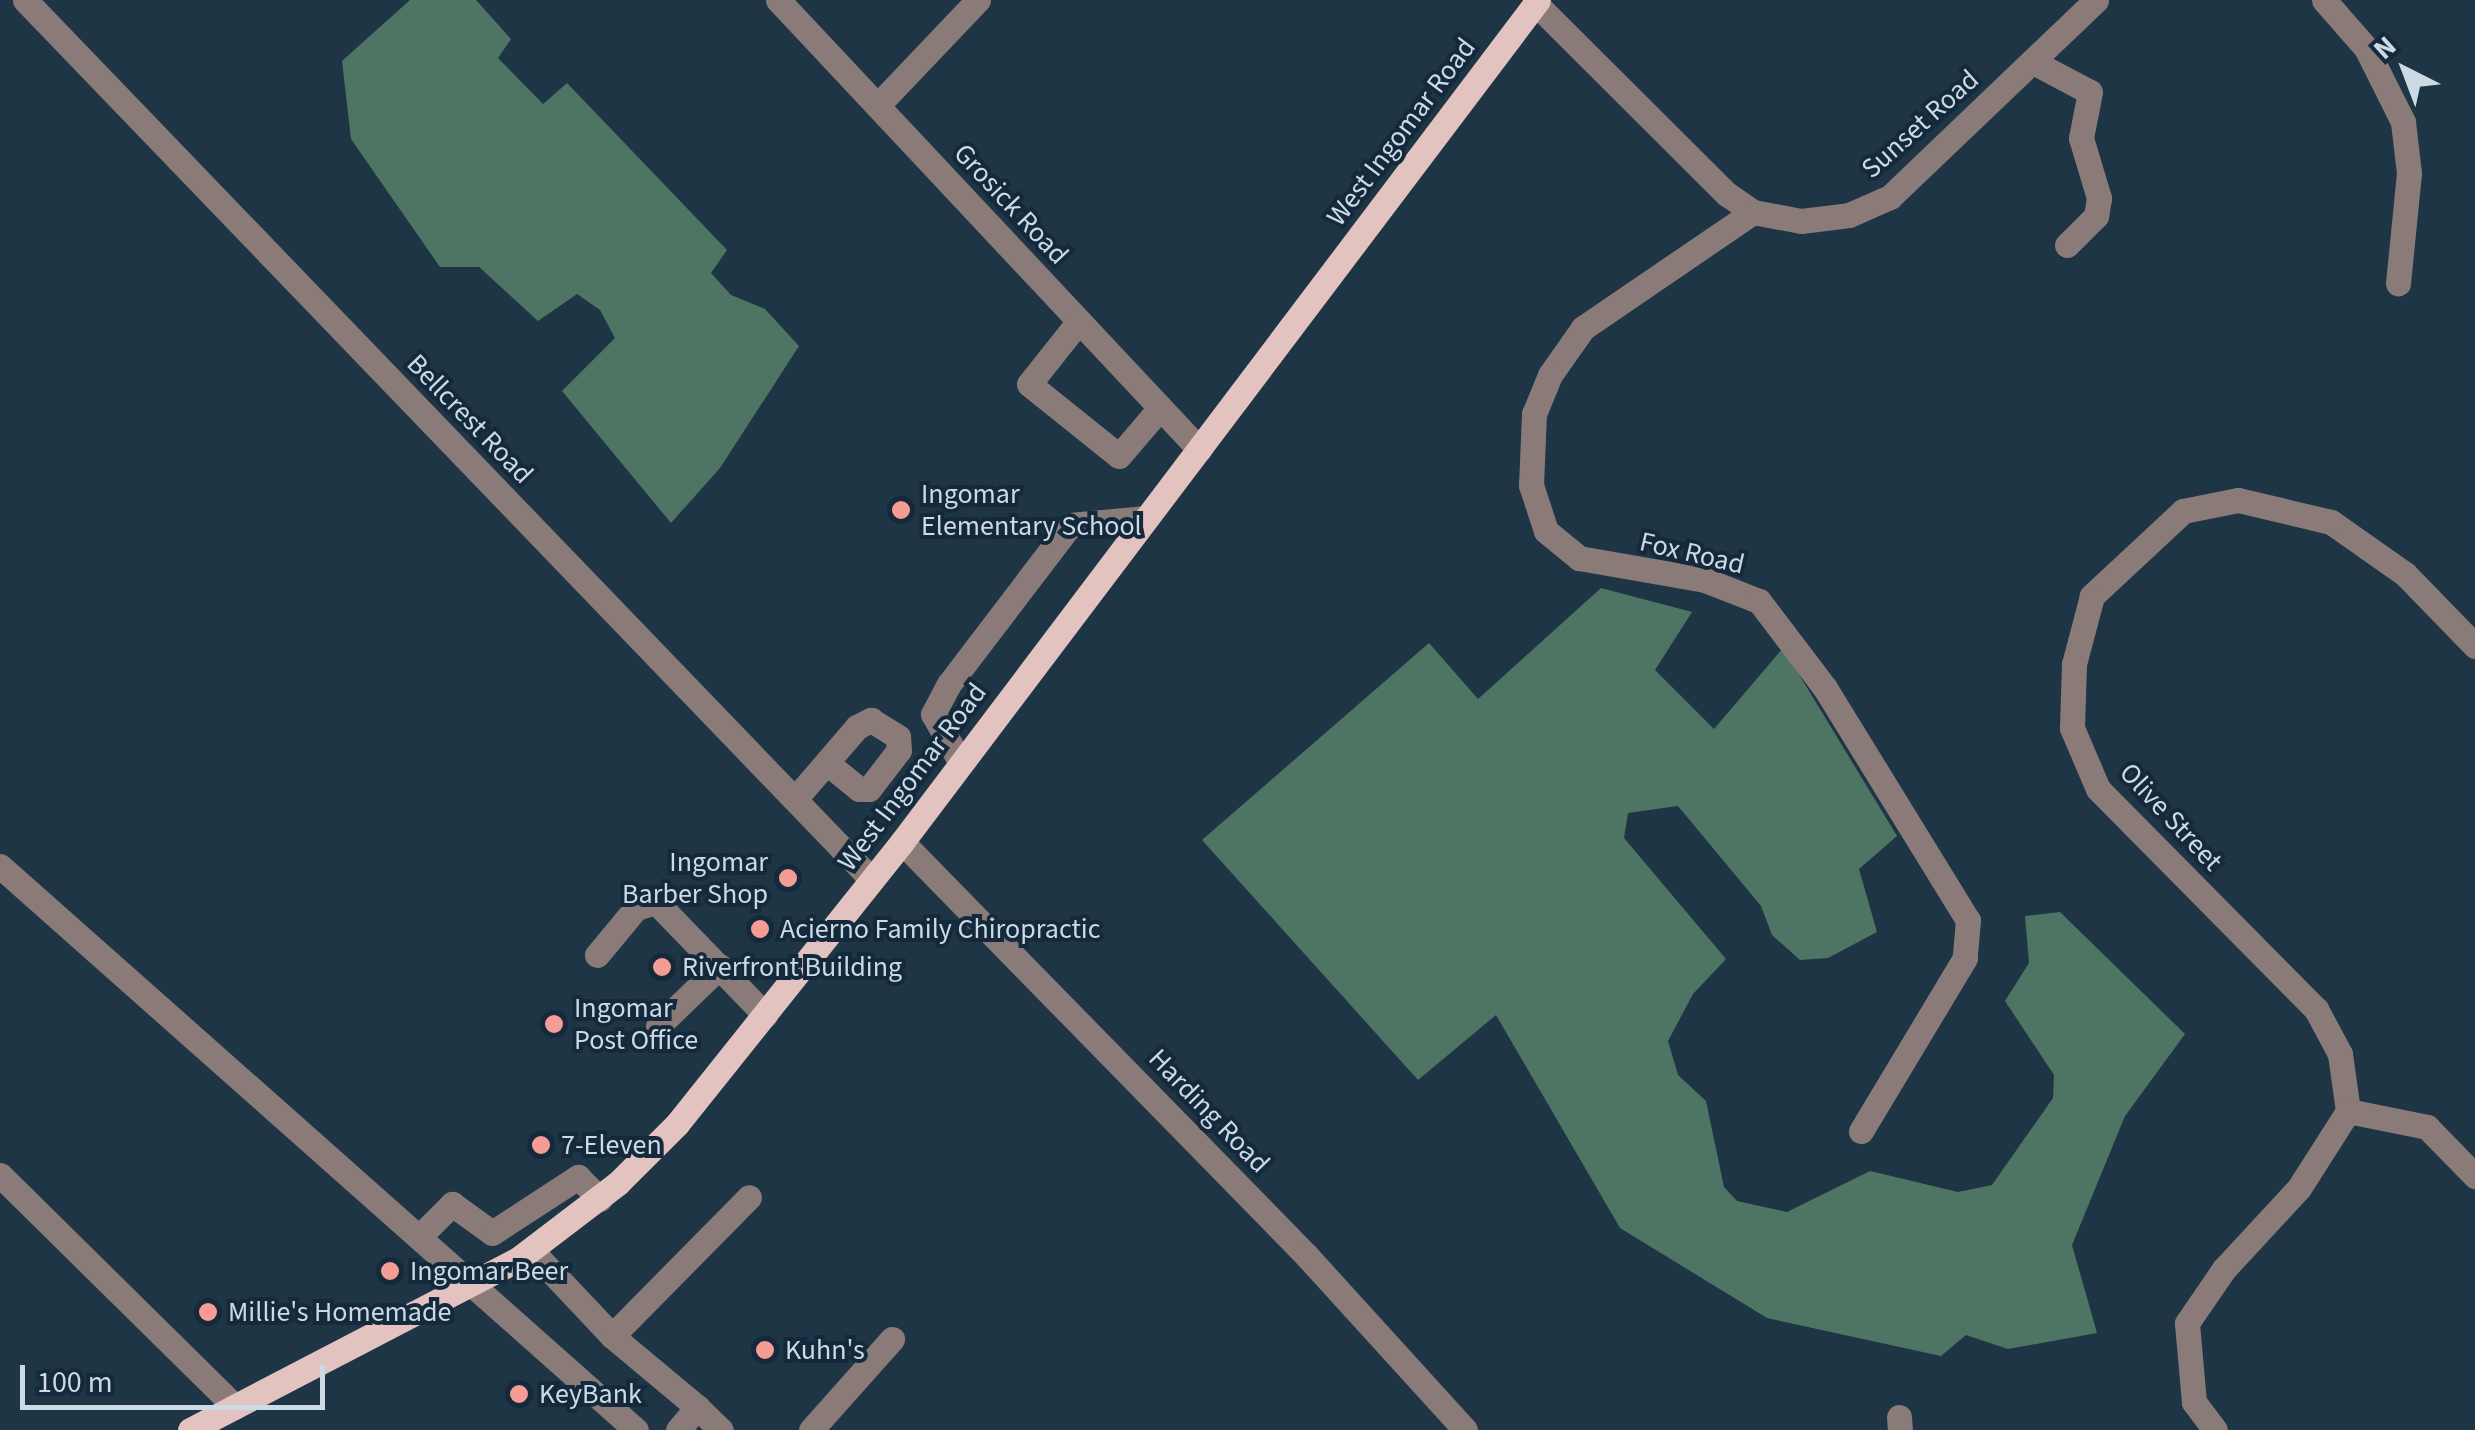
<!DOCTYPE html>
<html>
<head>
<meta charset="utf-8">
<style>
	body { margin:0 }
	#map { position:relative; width:2475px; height:1430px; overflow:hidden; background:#1e3546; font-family:"Source Sans 3",sans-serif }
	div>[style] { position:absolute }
	.forest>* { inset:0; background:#4e7563 }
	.minor>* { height:25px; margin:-12.5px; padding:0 12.5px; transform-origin:12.5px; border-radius:12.5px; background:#8a7b79 }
	.major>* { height:25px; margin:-12.5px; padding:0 12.5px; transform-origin:12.5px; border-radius:12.5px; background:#e3c3bf }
	.dots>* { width:28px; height:28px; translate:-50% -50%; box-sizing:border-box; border:5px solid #142a3c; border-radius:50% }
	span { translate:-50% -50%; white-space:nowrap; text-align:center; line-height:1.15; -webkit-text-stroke:8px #142a3c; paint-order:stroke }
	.street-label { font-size:28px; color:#ccdae5 }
	.poi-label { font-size:28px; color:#ccdae5 }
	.left { translate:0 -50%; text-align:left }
	.right { translate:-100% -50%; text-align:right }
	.north { position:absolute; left:2355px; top:20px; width:100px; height:100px; -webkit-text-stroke:8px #142a3c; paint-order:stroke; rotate:318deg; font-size:28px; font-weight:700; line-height:40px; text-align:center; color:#ccdae5 }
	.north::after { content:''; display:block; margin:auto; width:35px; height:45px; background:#ccdae5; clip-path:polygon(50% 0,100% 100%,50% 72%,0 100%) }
	.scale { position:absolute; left:20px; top:1365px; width:305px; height:45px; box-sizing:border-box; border:5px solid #ccdae5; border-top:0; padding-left:12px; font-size:30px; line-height:35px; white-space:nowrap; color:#ccdae5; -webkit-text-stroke:8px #142a3c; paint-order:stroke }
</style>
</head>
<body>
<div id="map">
	<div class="forest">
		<i style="clip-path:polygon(410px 0,476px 0,511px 39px,498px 58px,543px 104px,567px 83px,727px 250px,711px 273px,731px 295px,765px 309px,799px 346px,720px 468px,671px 523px,562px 391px,615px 338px,600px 310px,577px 294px,538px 321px,479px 267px,440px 267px,351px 139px,342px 61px)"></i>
		<i style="clip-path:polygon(1601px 588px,1692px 612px,1655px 670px,1714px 729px,1783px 648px,1897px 836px,1859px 869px,1877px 932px,1828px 958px,1800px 960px,1772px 935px,1761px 906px,1678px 806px,1628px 813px,1624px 838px,1726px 959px,1693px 994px,1668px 1041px,1678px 1075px,1706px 1101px,1724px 1187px,1737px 1201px,1787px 1212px,1870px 1171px,1958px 1192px,1992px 1185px,2053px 1098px,2054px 1075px,2005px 1001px,2029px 963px,2025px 916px,2060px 912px,2185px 1034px,2125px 1116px,2072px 1245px,2097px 1333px,2008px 1349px,1966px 1335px,1941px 1356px,1767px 1318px,1620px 1228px,1496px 1015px,1418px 1080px,1202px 840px,1429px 643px,1478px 699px)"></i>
	</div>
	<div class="minor">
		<i style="left:25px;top:0;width:1221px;rotate:46.09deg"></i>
		<i style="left:778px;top:0;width:616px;rotate:46.84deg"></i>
		<i style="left:2324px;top:0;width:64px;rotate:48.8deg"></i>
		<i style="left:2366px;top:48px;width:83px;rotate:63.4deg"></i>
		<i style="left:2403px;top:122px;width:51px;rotate:83.3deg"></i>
		<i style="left:2409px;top:173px;width:111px;rotate:95.7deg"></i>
		<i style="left:1535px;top:3px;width:271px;rotate:44.9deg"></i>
		<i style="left:1727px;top:194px;width:32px;rotate:35deg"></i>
		<i style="left:1753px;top:212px;width:49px;rotate:10.6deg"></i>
		<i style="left:1801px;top:221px;width:48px;rotate:-7.1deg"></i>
		<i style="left:1849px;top:215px;width:45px;rotate:-23.7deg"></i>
		<i style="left:1890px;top:197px;width:285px;rotate:-43.7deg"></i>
		<i style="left:2033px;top:62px;width:64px;rotate:27.8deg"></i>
		<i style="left:2090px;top:92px;width:47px;rotate:101.1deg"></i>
		<i style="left:2081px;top:138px;width:63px;rotate:73.3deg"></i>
		<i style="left:2099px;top:198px;width:18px;rotate:99deg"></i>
		<i style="left:2096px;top:216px;width:41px;rotate:135deg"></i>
		<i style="left:878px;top:105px;width:145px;rotate:-46.4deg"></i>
		<i style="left:1753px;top:212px;width:206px;rotate:145.7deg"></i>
		<i style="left:1583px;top:328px;width:57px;rotate:125.1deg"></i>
		<i style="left:1550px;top:375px;width:42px;rotate:112.3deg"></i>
		<i style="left:1534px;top:414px;width:71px;rotate:92.4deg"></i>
		<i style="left:1531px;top:485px;width:48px;rotate:71.9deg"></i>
		<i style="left:1546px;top:531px;width:43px;rotate:39.3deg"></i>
		<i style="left:1579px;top:558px;width:128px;rotate:9.9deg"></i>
		<i style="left:1705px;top:580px;width:58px;rotate:21.3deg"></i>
		<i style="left:1759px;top:601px;width:109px;rotate:52.8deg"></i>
		<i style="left:1825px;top:688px;width:273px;rotate:58.4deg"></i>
		<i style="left:1968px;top:920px;width:38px;rotate:95deg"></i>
		<i style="left:1965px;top:958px;width:202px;rotate:121deg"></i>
		<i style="left:1079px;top:321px;width:80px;rotate:128.4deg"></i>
		<i style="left:1029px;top:384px;width:115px;rotate:38.7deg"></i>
		<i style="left:1119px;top:456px;width:63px;rotate:-49.5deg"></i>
		<i style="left:2475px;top:646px;width:100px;rotate:-134.2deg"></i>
		<i style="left:2405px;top:574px;width:90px;rotate:-144.9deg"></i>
		<i style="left:2331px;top:522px;width:96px;rotate:-166.7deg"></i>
		<i style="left:2238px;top:500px;width:56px;rotate:168.7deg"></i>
		<i style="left:2183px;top:511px;width:125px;rotate:137deg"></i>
		<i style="left:2092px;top:596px;width:70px;rotate:104.8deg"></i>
		<i style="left:2074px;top:664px;width:64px;rotate:91.8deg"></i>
		<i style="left:2072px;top:728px;width:66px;rotate:66.9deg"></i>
		<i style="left:2098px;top:789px;width:310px;rotate:45.3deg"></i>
		<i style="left:2316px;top:1009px;width:51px;rotate:61.9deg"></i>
		<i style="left:2340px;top:1054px;width:58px;rotate:82deg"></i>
		<i style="left:2348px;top:1111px;width:81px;rotate:11.4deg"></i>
		<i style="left:2427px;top:1127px;width:69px;rotate:45.6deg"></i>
		<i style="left:961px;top:763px;width:56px;rotate:-119.7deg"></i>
		<i style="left:933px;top:714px;width:34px;rotate:-62deg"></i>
		<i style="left:949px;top:684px;width:200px;rotate:-52.7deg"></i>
		<i style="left:1070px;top:525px;width:76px;rotate:-5.3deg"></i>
		<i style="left:795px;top:799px;width:95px;rotate:-49.3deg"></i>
		<i style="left:857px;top:727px;width:16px;rotate:-27deg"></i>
		<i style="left:871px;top:720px;width:32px;rotate:32deg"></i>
		<i style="left:898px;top:737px;width:13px;rotate:86deg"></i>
		<i style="left:899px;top:750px;width:49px;rotate:127.6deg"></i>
		<i style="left:869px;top:789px;width:10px;rotate:180deg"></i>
		<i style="left:859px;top:789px;width:41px;rotate:-140.9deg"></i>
		<i style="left:902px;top:842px;width:578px;rotate:45.63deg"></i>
		<i style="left:1306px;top:1255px;width:236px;rotate:47.7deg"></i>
		<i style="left:0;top:866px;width:850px;rotate:41.57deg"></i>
		<i style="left:597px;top:955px;width:61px;rotate:-50.3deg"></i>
		<i style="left:636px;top:908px;width:21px;rotate:-17deg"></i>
		<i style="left:656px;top:902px;width:157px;rotate:46deg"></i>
		<i style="left:658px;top:1026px;width:86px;rotate:-44.1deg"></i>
		<i style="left:0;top:1175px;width:330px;rotate:44.6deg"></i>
		<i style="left:419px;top:1237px;width:47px;rotate:-45deg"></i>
		<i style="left:452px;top:1204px;width:49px;rotate:35.9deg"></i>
		<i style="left:492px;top:1233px;width:103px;rotate:-33.1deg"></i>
		<i style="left:578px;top:1177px;width:31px;rotate:45deg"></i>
		<i style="left:532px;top:1251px;width:117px;rotate:46.7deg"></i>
		<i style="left:612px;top:1336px;width:195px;rotate:-45.4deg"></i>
		<i style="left:612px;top:1336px;width:111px;rotate:39.9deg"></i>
		<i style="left:1899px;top:1417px;width:13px;rotate:86deg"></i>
		<i style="left:678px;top:1430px;width:30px;rotate:-50deg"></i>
		<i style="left:697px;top:1407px;width:33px;rotate:44deg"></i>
		<i style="left:811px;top:1430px;width:122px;rotate:-48.3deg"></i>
		<i style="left:2215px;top:1430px;width:35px;rotate:-127deg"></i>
		<i style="left:2194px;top:1402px;width:79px;rotate:-95.1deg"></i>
		<i style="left:2187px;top:1323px;width:65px;rotate:-55.6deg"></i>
		<i style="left:2224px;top:1269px;width:110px;rotate:-47.2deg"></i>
		<i style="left:2299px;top:1188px;width:91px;rotate:-57.5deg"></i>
	</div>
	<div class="major">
		<i style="left:190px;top:1430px;width:369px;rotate:-27.5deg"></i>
		<i style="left:517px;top:1260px;width:127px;rotate:-37.3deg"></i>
		<i style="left:618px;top:1183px;width:83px;rotate:-45deg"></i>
		<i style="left:677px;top:1124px;width:361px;rotate:-51.4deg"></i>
		<i style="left:902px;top:842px;width:1055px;rotate:-52.93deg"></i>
	</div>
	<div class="dots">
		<i style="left:901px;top:510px;background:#f59c95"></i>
		<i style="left:788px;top:878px;background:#f59c95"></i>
		<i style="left:760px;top:929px;background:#f59c95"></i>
		<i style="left:662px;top:967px;background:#f59c95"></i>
		<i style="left:554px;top:1024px;background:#f59c95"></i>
		<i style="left:541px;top:1145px;background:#f59c95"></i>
		<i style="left:390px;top:1271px;background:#f59c95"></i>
		<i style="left:208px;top:1312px;background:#f59c95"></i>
		<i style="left:765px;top:1350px;background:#f59c95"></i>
		<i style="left:519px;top:1394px;background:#f59c95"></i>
	</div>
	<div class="street-label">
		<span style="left:1920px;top:124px;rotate:-42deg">Sunset Road</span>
		<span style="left:1401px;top:132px;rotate:-53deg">West Ingomar Road</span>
		<span style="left:1011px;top:204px;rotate:47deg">Grosick Road</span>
		<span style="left:470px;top:419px;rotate:46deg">Bellcrest Road</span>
		<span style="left:1692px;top:553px;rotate:13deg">Fox Road</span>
		<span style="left:912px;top:777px;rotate:-53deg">West Ingomar Road</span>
		<span style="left:2171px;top:817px;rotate:47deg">Olive Street</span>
		<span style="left:1209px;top:1111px;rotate:46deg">Harding Road</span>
	</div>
	<div class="poi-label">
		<span class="left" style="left:921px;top:510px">Ingomar<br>Elementary School</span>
		<span class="right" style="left:768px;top:878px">Ingomar<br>Barber Shop</span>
		<span class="left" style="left:780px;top:929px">Acierno Family Chiropractic</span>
		<span class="left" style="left:682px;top:967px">Riverfront Building</span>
		<span class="left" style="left:574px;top:1024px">Ingomar<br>Post Office</span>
		<span class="left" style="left:561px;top:1145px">7-Eleven</span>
		<span class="left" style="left:410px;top:1271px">Ingomar Beer</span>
		<span class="left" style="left:228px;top:1312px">Millie's Homemade</span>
		<span class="left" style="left:785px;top:1350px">Kuhn's</span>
		<span class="left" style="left:539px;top:1394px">KeyBank</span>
	</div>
	<div class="north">N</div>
	<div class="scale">100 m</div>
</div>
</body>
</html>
